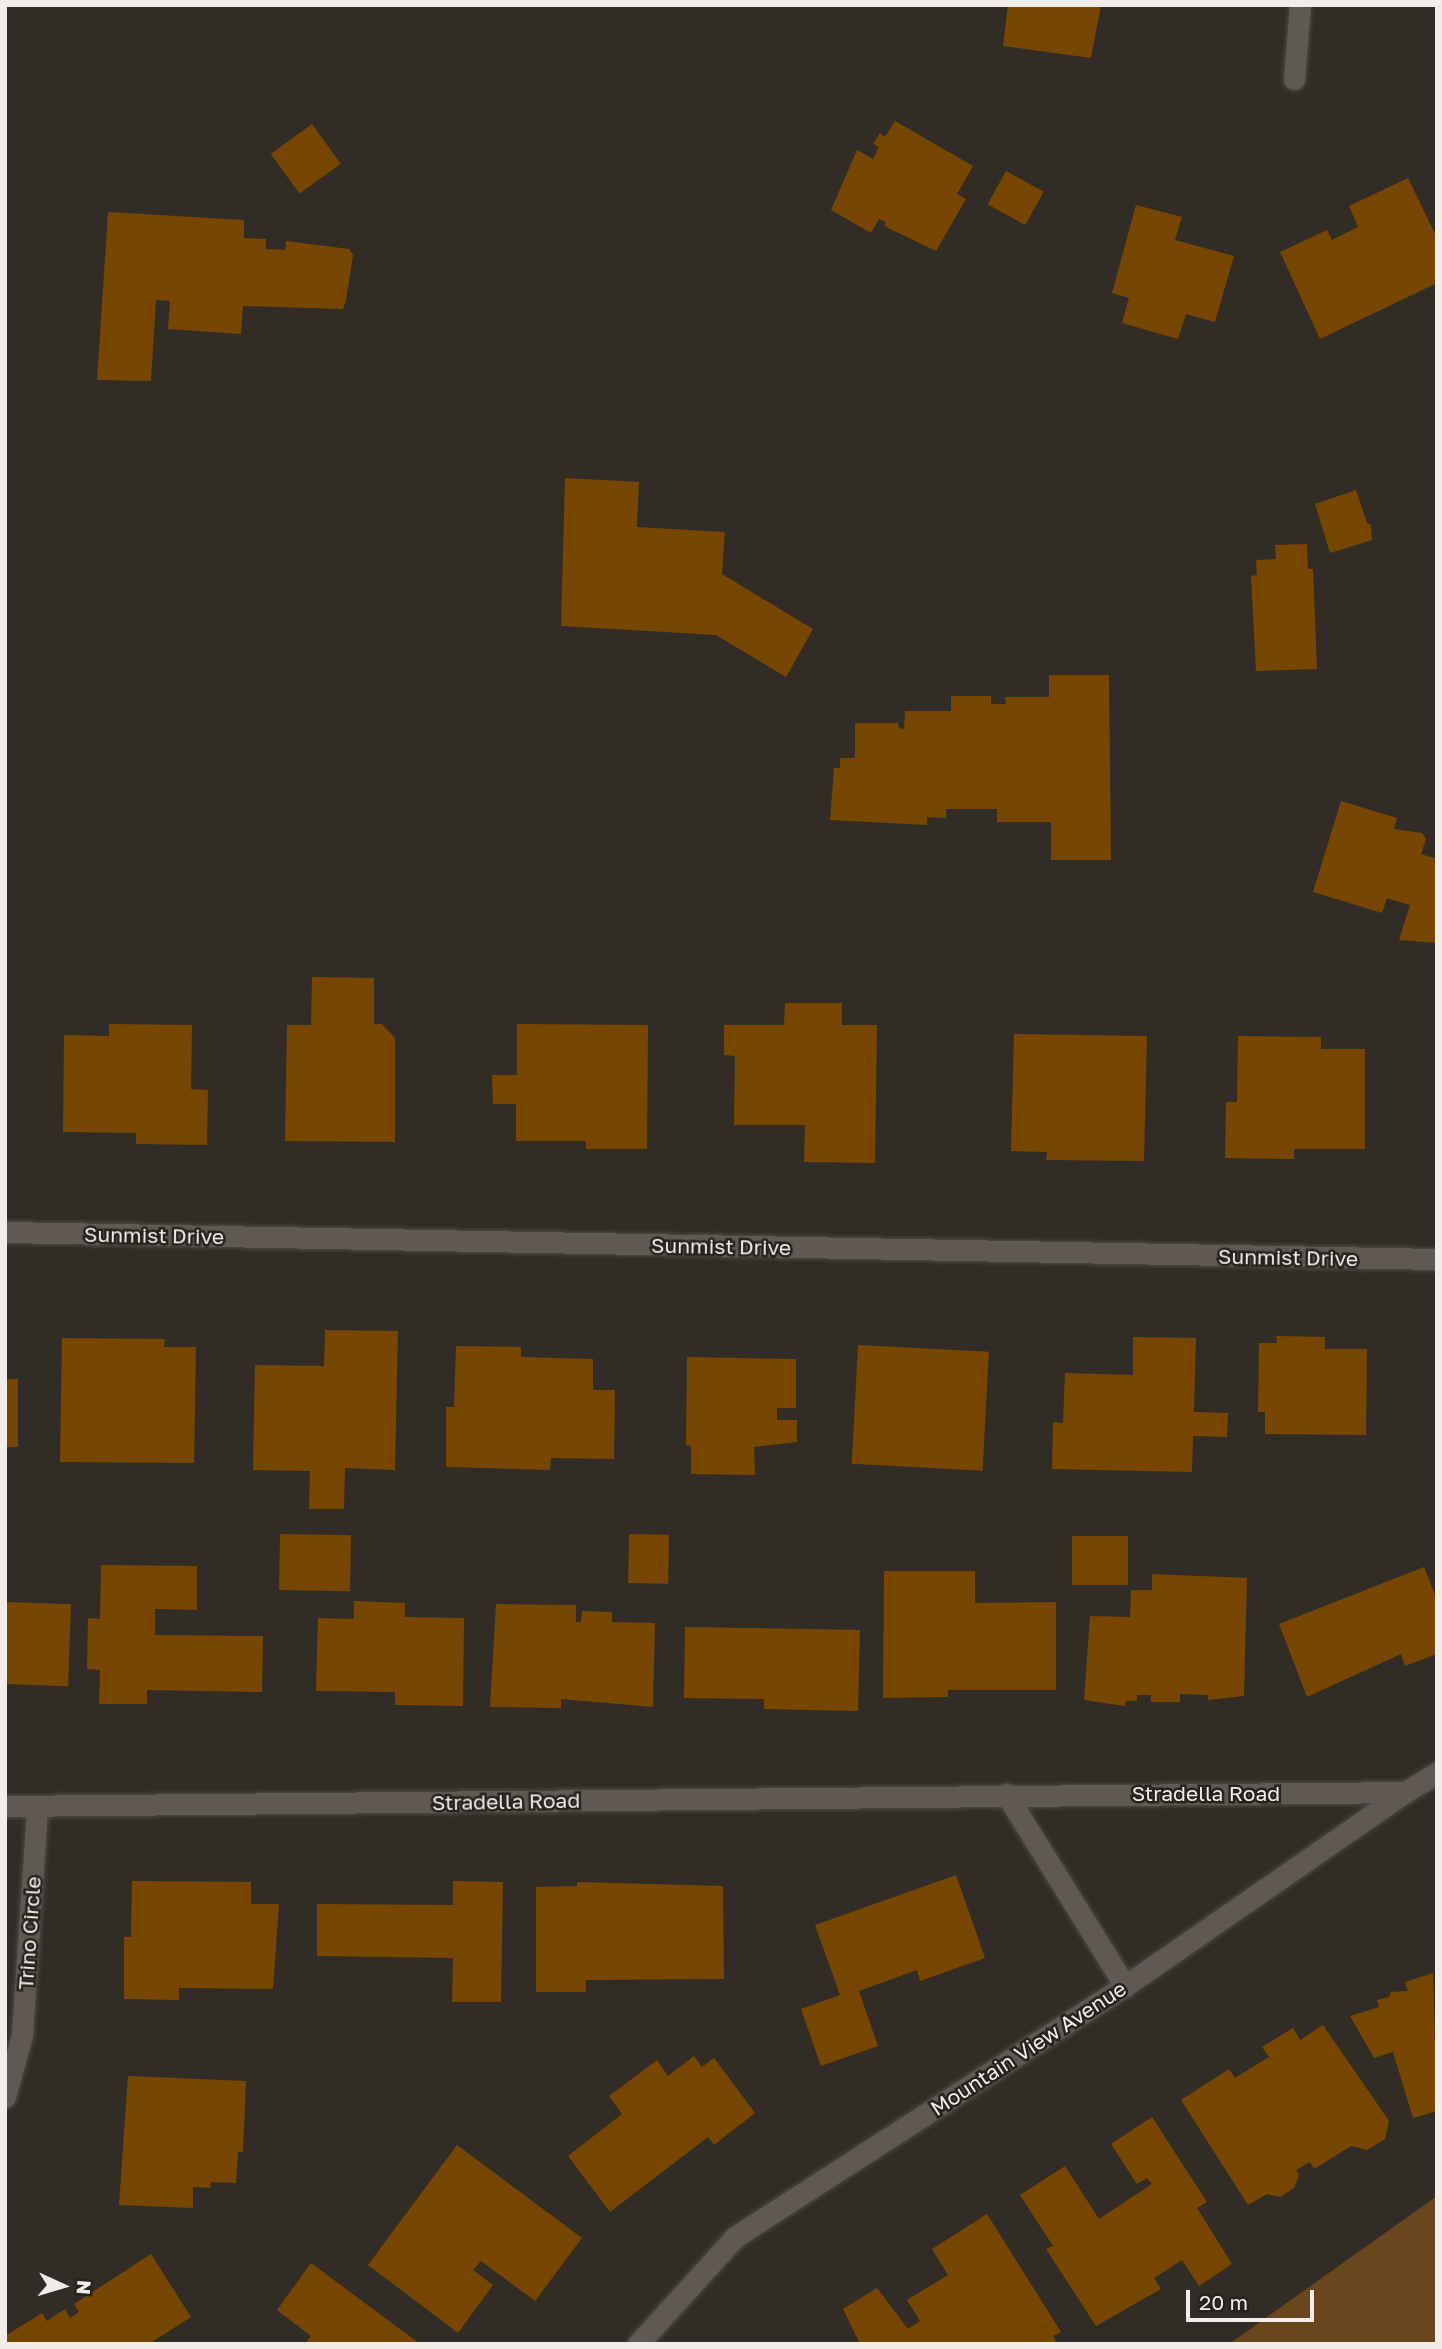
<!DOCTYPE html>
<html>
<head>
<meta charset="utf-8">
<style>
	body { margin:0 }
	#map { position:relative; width:1442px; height:2349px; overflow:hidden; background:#322c26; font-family:"Golos Text",sans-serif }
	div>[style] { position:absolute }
	.green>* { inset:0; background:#6a461d }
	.building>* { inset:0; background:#774702; transform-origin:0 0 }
	.roads { filter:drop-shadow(0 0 2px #4e4843) drop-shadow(0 0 2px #4e4843) }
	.minor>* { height:21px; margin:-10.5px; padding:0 10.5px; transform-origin:10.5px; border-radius:10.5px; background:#605953 }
	.tertiary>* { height:21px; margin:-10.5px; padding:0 10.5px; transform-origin:10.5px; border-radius:10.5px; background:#605953 }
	span { translate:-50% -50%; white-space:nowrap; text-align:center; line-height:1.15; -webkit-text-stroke:5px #28221c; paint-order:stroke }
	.street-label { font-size:21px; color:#f2ede9 }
	.frame { position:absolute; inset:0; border:7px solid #f2ede9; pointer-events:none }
	.north { position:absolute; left:28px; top:2251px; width:70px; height:70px; -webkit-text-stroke:5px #28221c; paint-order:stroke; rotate:94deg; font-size:19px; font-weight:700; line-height:28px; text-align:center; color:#f2ede9 }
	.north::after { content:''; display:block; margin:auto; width:24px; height:32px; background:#f2ede9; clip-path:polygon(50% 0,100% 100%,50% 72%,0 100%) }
	.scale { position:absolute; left:1186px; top:2290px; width:128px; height:32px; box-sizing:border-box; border:4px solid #f2ede9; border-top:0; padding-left:9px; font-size:21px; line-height:24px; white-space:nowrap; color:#f2ede9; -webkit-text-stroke:5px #28221c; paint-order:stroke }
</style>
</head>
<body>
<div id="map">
	<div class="green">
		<i style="clip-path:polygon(1437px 2196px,1437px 2344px,1229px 2344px)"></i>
	</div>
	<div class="building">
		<i style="clip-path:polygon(1008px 5px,1101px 5px,1091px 58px,1003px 46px)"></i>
		<i style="clip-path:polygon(895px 121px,973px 166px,957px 194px,966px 199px,936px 251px,884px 226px,886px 222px,879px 219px,871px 233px,831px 210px,857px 150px,873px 159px,879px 147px,873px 144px,880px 133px,885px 137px)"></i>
		<i style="left:312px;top:124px;width:49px;height:51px;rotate:54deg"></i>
		<i style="left:1006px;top:171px;width:43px;height:38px;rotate:29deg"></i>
		<i style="clip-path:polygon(1408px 178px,1437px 238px,1437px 283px,1320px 339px,1280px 252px,1327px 230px,1332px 240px,1358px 227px,1349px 206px)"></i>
		<i style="clip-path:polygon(1136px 205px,1182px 217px,1175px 240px,1234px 256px,1215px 322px,1186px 314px,1178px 339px,1122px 323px,1129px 298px,1112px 293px)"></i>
		<i style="clip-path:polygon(108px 212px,244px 220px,244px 238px,266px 239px,266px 249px,285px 250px,286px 241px,349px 249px,353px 255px,346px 300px,343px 309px,243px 306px,241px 334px,168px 329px,170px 301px,156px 300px,151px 381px,97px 380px)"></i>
		<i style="clip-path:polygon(565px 478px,639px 482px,637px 527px,725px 532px,722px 574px,813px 629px,786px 677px,716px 635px,561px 626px)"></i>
		<i style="clip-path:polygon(1356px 490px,1367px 523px,1371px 525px,1372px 540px,1330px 553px,1315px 504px)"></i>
		<i style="clip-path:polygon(1307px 544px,1308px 569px,1313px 569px,1317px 669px,1256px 671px,1251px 576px,1257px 575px,1256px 560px,1276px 559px,1275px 545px)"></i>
		<i style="clip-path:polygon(1049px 675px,1109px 675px,1111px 860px,1051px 860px,1051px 822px,997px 822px,997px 809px,946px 809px,946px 818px,927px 817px,927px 825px,830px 820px,834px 768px,840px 768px,840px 758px,855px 758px,855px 723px,898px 723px,899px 728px,904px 729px,905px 711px,951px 711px,951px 696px,991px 696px,991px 704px,1006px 704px,1005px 697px,1049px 697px)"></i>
		<i style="clip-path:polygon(1341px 801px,1397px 818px,1394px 829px,1422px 833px,1426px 839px,1421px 854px,1437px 859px,1437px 943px,1399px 940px,1410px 905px,1387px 898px,1382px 913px,1313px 892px)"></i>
		<i style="clip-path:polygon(312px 977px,374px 978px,374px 1024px,382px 1024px,395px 1038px,395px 1142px,285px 1141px,287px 1025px,311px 1025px)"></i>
		<i style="clip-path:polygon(785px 1003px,842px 1003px,842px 1025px,877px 1025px,875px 1163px,804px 1162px,805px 1125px,734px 1125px,735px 1056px,724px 1055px,724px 1025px,784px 1025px)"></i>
		<i style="clip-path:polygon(109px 1024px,192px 1025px,191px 1089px,208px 1090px,207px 1145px,136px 1144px,136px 1133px,63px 1132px,64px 1035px,109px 1036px)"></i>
		<i style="clip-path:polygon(517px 1024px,648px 1025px,647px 1149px,586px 1149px,586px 1141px,516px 1141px,516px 1104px,493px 1104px,492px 1075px,517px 1075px)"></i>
		<i style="clip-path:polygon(1014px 1034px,1147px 1036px,1144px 1161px,1046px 1160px,1047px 1152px,1011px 1151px)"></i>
		<i style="clip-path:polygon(1238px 1036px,1321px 1037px,1321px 1049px,1365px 1049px,1365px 1149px,1294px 1149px,1294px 1159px,1225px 1158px,1226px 1102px,1237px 1102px)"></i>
		<i style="clip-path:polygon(325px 1330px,398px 1331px,395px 1470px,345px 1468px,344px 1509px,309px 1509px,310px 1471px,253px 1470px,255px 1365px,324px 1366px)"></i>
		<i style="clip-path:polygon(1276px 1336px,1325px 1337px,1325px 1349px,1367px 1349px,1366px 1435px,1265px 1434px,1265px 1412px,1258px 1412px,1259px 1343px,1277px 1343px)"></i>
		<i style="clip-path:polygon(1133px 1337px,1196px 1338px,1194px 1412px,1228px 1413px,1227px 1437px,1193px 1436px,1192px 1472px,1052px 1469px,1053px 1422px,1063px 1423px,1065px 1373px,1133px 1375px)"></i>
		<i style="clip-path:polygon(62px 1338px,165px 1339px,164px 1347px,196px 1347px,194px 1463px,60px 1462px)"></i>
		<i style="left:858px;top:1345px;width:131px;height:119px;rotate:3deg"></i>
		<i style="clip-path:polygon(456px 1346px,521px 1347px,521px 1357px,593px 1359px,593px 1390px,615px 1390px,614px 1459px,551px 1458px,550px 1470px,446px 1467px,446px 1407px,454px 1407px)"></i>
		<i style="clip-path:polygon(687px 1357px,796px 1359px,796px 1408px,777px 1408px,777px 1420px,797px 1420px,797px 1442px,754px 1447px,755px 1475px,691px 1474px,691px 1446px,686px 1445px)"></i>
		<i style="left:5px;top:1379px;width:13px;height:68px"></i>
		<i style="left:280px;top:1534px;width:71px;height:56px;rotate:1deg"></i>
		<i style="left:629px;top:1534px;width:40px;height:49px;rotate:1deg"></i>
		<i style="left:1072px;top:1536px;width:56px;height:49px"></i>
		<i style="clip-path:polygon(101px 1565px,197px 1566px,197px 1610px,155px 1609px,155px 1635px,263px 1636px,262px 1692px,147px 1690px,147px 1704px,99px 1704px,100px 1670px,87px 1669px,88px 1618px,100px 1619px)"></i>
		<i style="clip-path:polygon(1424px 1567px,1437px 1600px,1437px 1654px,1405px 1666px,1401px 1654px,1307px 1697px,1279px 1624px)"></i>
		<i style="clip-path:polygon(884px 1571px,975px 1571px,975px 1603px,1056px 1602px,1056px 1690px,948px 1690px,948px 1697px,883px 1698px)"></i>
		<i style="clip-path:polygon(1152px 1574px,1247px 1578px,1244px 1696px,1208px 1700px,1208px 1695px,1180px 1694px,1180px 1702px,1151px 1702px,1151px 1695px,1137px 1695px,1137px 1701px,1126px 1701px,1125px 1706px,1084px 1700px,1090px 1616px,1130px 1617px,1131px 1590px,1152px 1590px)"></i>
		<i style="clip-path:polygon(354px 1601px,405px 1603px,405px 1617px,464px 1618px,463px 1706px,395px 1705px,395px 1692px,316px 1691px,318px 1618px,354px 1619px)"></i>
		<i style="left:5px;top:1602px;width:66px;height:82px;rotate:2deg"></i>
		<i style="clip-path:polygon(496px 1604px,576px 1605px,576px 1622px,581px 1622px,582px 1611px,612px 1612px,612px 1622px,655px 1623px,653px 1707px,561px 1699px,561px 1708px,490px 1707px)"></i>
		<i style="clip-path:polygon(685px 1627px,860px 1630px,858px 1711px,764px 1709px,764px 1699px,684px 1698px)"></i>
		<i style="clip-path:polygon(956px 1875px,985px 1958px,920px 1981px,917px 1970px,859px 1991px,878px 2046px,821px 2066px,801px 2009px,840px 1995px,815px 1925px)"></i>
		<i style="clip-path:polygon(132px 1881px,251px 1882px,251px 1904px,279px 1904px,273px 1989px,179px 1988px,179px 2000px,124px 1999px,124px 1937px,131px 1937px)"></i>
		<i style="clip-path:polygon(453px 1881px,503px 1882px,501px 2002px,452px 2002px,453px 1958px,317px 1956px,317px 1904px,453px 1905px)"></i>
		<i style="clip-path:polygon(577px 1882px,723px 1886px,724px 1979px,586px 1980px,586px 1992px,536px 1992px,536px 1887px,577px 1886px)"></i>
		<i style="clip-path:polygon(1433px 1973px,1437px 2111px,1413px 2118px,1393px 2052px,1374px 2058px,1350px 2016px,1379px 2007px,1377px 2000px,1389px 1997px,1391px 1992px,1408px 1991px,1405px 1982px)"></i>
		<i style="clip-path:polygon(1323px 2025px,1389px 2121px,1385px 2139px,1367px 2150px,1351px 2146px,1314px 2169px,1310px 2162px,1296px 2170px,1299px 2175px,1294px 2188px,1280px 2197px,1267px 2194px,1248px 2205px,1181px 2100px,1229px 2069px,1235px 2078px,1269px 2057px,1262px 2047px,1293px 2028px,1300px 2040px)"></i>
		<i style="clip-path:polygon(694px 2056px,702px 2067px,714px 2058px,755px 2113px,714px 2145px,708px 2137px,610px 2212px,568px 2156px,622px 2114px,609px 2096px,657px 2060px,668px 2076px)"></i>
		<i style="clip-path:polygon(128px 2076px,246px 2081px,243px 2152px,238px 2152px,236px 2183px,211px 2182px,210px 2188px,193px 2187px,193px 2208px,119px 2205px)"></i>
		<i style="clip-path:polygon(1152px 2117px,1207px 2202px,1197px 2208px,1232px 2264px,1199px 2286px,1182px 2260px,1154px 2278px,1161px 2289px,1096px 2326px,1046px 2249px,1053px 2246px,1020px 2195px,1065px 2166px,1099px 2219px,1152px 2184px,1147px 2178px,1137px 2184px,1111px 2144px)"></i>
		<i style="clip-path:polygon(457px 2145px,582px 2238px,535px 2301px,481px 2261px,473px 2270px,493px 2285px,458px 2333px,368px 2265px)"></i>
		<i style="clip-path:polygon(987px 2214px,1061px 2332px,1053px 2336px,1057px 2344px,860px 2344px,843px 2309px,877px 2288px,908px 2329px,920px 2321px,907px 2300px,948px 2275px,932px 2249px)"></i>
		<i style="clip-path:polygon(151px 2254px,191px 2317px,149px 2344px,5px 2344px,5px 2336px,42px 2313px,47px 2321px,65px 2309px,70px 2318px,79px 2312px,74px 2304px)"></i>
		<i style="clip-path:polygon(311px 2263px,420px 2344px,305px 2344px,311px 2336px,277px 2310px)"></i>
	</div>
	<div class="roads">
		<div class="minor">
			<i style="left:1294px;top:79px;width:74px;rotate:-85.4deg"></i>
			<i style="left:5px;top:1232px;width:1432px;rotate:1.08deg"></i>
			<i style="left:1006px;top:1794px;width:226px;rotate:58.2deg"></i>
			<i style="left:5px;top:1806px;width:1400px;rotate:-0.57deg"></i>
			<i style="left:5px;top:2097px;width:64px;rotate:-74.7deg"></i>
			<i style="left:22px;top:2035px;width:227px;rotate:-86.2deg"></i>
			<i style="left:638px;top:2344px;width:144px;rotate:-47.8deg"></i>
			<i style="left:735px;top:2237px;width:464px;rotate:-32.8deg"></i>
			<i style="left:1125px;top:1986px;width:341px;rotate:-34.7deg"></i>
		</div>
		<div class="tertiary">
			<i style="left:1405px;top:1792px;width:37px;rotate:-31deg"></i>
		</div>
	</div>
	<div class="street-label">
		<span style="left:154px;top:1235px;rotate:1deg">Sunmist Drive</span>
		<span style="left:721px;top:1246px;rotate:1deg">Sunmist Drive</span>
		<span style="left:1288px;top:1257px;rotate:1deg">Sunmist Drive</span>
		<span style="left:1206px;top:1793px">Stradella Road</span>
		<span style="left:506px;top:1801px;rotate:-1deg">Stradella Road</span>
		<span style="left:29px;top:1933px;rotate:-86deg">Trino Circle</span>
		<span style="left:1028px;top:2048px;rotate:-33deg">Mountain View Avenue</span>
	</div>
	<div class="frame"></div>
	<div class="north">N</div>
	<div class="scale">20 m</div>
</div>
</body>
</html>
